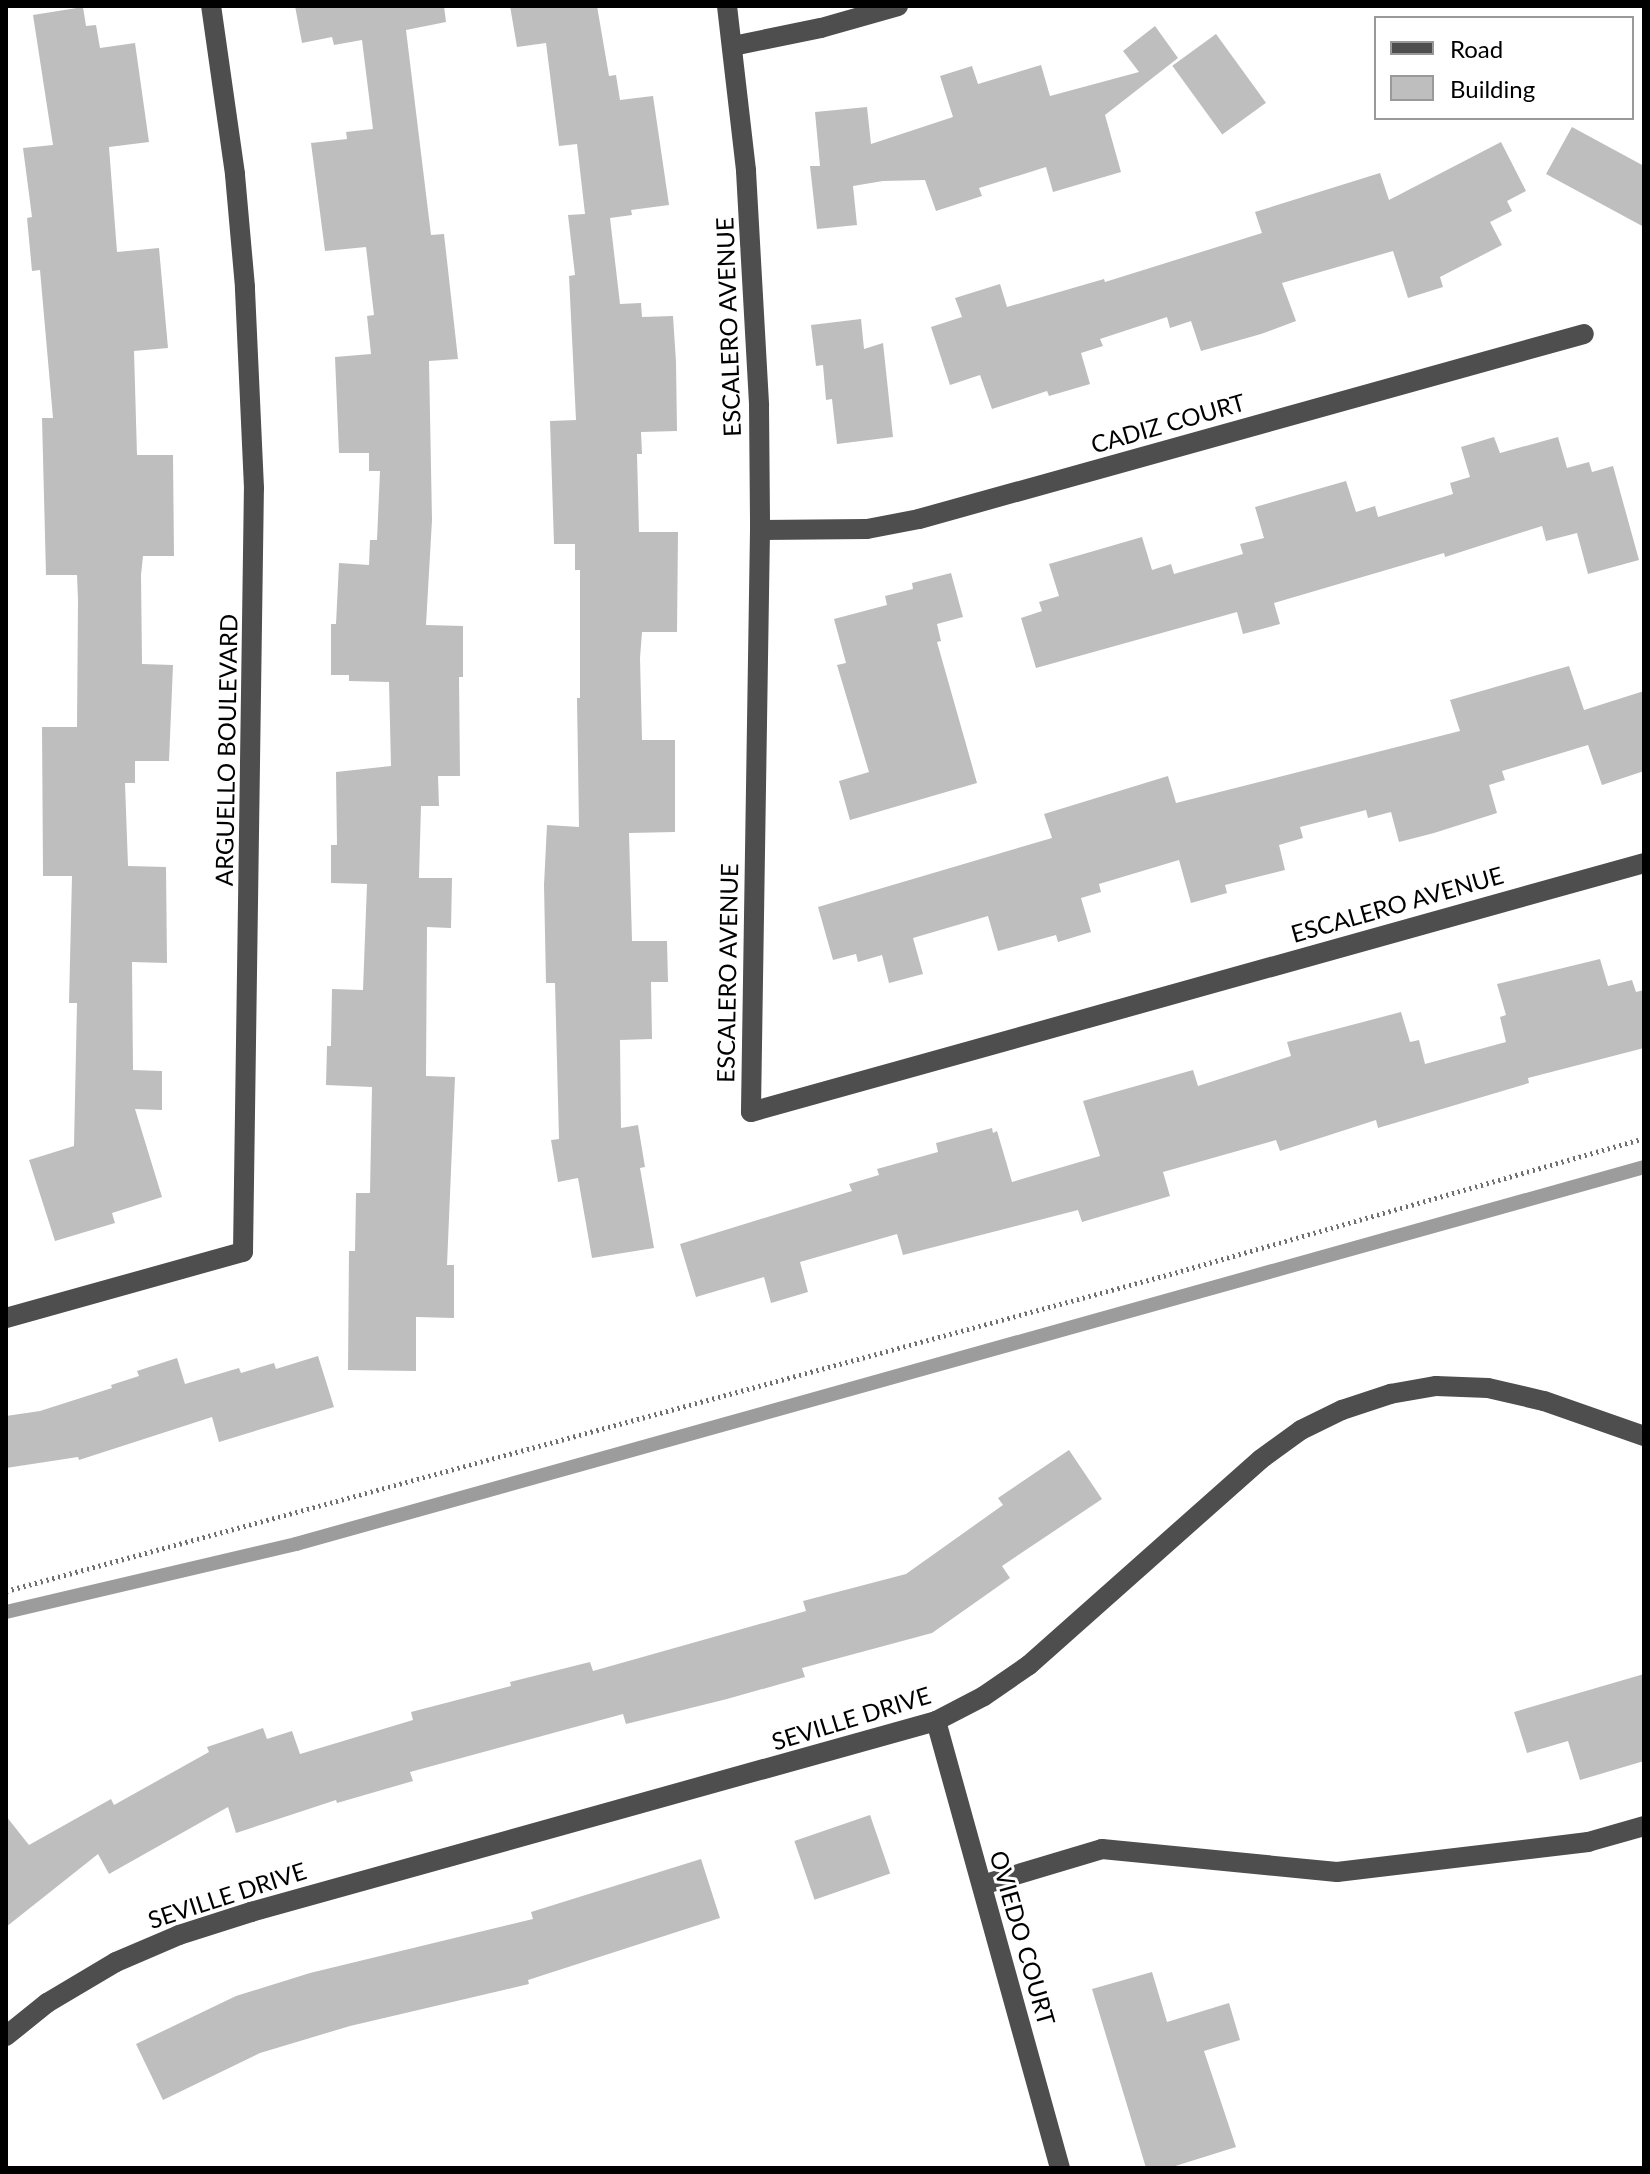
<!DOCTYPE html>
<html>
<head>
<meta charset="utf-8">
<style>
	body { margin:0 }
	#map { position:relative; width:1650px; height:2174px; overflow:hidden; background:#fff; font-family:Lato,sans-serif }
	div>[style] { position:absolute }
	.stream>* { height:14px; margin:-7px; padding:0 7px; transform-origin:7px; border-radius:7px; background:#9c9c9c }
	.building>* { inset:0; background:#bebebe; transform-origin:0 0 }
	.path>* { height:5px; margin-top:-2.5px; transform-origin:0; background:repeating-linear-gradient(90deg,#707070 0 2px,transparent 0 6px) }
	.minor>* { height:20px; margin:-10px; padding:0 10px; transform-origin:10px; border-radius:10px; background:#4e4e4e }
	span { translate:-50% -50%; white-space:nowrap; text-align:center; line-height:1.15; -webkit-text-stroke:6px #fff; paint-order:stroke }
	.street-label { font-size:24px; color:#000 }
	.frame { position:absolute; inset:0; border:8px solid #000; pointer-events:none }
	.legend { position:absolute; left:1374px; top:16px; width:260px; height:104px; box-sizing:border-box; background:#fff; border:2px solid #999; margin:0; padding:10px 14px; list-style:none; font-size:24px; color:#000 }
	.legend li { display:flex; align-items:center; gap:16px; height:40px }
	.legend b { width:40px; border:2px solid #999 }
</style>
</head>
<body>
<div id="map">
	<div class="stream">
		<i style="left:6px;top:1612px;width:298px;rotate:-13.2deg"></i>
		<i style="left:296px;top:1544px;width:1400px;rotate:-15.62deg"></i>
	</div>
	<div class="building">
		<i style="clip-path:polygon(295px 6px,444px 6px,446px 22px,406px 30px,431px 235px,444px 234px,458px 359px,429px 361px,432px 520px,426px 625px,463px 626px,463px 677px,459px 677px,460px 776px,438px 776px,439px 806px,421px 806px,419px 878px,452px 878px,451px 928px,427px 927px,426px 1076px,455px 1077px,447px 1265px,454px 1265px,454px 1318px,416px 1317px,416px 1371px,348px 1370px,349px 1251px,355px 1251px,356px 1193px,370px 1193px,372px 1087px,326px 1085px,327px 1046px,331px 1046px,332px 989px,363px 990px,367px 884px,331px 883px,331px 845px,337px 845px,336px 772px,391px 766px,389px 682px,349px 681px,349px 675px,331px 675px,331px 624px,336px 624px,339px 563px,369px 565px,370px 540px,377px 540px,380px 471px,369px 471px,369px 453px,339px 453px,335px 357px,371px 354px,367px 316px,374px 315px,366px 247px,325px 251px,311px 143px,347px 139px,346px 132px,373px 129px,362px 40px,334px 45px,332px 37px,302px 43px)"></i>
		<i style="clip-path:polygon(510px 6px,597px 6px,609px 76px,616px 75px,620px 100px,653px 96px,669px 205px,631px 210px,632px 215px,610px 218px,620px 304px,641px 303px,642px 317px,673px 316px,676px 362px,677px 431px,641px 432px,642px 454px,637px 454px,639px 532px,678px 532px,677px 632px,642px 632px,640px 658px,642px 740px,675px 740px,675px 832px,629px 833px,632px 941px,667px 941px,668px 982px,651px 982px,652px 1039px,620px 1040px,621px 1128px,638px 1125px,645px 1167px,640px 1168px,654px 1248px,592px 1258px,578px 1178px,558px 1182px,551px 1140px,559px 1139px,555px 983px,546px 983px,544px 885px,547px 825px,579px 827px,577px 698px,580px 698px,580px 570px,575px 570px,575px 544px,554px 544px,550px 421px,576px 420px,569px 276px,575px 275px,568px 215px,585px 214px,577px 144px,559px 146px,546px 43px,517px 47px)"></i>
		<i style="clip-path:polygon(83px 7px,86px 26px,96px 25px,100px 48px,135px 43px,149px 142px,109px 147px,117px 252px,159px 248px,168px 348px,134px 351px,137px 455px,173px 455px,174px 556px,143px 556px,141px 575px,142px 664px,173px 665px,169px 761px,135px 761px,135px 783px,125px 783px,128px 866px,166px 867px,167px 963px,132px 962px,133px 1070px,162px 1071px,162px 1110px,135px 1109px,162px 1197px,112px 1213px,115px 1223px,55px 1241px,29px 1160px,74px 1146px,77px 1003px,69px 1003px,72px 876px,43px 876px,42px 727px,77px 727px,78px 600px,77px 575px,46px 575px,42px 418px,53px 418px,40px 270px,32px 271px,27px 218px,32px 217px,23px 148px,53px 145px,33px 15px)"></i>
		<i style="clip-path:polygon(1155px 26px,1178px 58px,1105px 115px,1121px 172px,1053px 192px,1046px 167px,979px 188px,982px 196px,936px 211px,925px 180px,883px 181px,853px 186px,857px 225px,817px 229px,810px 166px,820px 166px,815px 112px,867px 107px,871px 144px,953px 117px,940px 76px,972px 66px,978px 84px,1041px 65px,1050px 96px,1139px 72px,1123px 51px)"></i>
		<i style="left:1216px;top:34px;width:85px;height:54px;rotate:54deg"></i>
		<i style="clip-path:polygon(1572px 127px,1644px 166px,1644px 227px,1546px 174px)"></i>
		<i style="clip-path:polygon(1501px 142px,1526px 191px,1507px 201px,1512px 211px,1490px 222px,1502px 245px,1440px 277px,1443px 287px,1408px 298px,1393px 251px,1282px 283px,1296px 321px,1261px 334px,1201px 351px,1191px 321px,1170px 328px,1167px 317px,1100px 339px,1103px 346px,1081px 353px,1090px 384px,1049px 396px,1047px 391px,992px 409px,980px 375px,950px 385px,931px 327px,962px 317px,955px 298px,1000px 284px,1007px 307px,1104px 279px,1105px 282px,1262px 233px,1255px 212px,1380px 173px,1389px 200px)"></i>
		<i style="clip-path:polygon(861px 319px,864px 349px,883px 343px,893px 437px,837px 444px,832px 399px,826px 400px,823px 365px,816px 366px,811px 325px)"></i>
		<i style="clip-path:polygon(1494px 437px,1500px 453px,1558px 437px,1567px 468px,1589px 462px,1592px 472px,1613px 466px,1639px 560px,1588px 574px,1577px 533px,1546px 541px,1542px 526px,1445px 557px,1444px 553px,1274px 603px,1280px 624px,1243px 634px,1237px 612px,1036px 668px,1021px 618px,1042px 611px,1039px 602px,1059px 596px,1049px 564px,1142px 537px,1152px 570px,1171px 564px,1174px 574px,1243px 554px,1240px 544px,1264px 538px,1255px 507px,1346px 481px,1356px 512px,1375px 506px,1378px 517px,1453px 494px,1450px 483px,1470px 477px,1461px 447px)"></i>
		<i style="clip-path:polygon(951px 573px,963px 617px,937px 624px,941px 641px,937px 642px,977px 783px,850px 820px,839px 781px,869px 772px,837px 665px,846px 663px,834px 619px,887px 605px,885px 596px,913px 589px,912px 583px)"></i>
		<i style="clip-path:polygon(1569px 666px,1584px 710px,1644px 691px,1644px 771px,1602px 785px,1588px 745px,1502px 771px,1505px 780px,1489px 785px,1497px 813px,1434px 833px,1399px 842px,1391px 812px,1368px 818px,1366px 810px,1300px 827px,1303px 838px,1279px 845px,1285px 870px,1225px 885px,1227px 893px,1191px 903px,1179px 860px,1099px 884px,1101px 892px,1081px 898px,1091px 932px,1058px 942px,1056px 935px,998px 951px,988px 916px,913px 938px,923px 974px,889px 983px,882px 955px,858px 962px,856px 954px,833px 960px,818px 907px,1052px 838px,1044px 814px,1168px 776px,1176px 803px,1460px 731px,1450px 700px)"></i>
		<i style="clip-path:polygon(1600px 959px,1608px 986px,1632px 980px,1636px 992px,1644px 990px,1644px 1048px,1528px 1078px,1529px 1083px,1378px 1128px,1376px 1120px,1280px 1151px,1276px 1140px,1163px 1172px,1170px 1196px,1082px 1222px,1078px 1210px,903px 1255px,897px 1234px,800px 1262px,808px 1292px,771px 1303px,764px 1277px,696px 1297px,680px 1244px,852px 1191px,849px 1184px,879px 1175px,877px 1169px,938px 1152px,936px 1143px,992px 1128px,993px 1133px,997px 1131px,1012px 1182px,1100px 1156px,1083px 1101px,1193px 1070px,1198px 1086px,1291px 1056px,1287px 1042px,1401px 1012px,1410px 1042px,1419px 1040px,1425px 1064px,1506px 1042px,1500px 1017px,1506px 1015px,1497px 984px)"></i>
		<i style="clip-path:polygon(318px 1356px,334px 1407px,219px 1442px,212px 1417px,79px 1460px,78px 1457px,6px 1468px,6px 1416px,40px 1411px,112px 1388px,111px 1385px,139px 1376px,137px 1371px,177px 1358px,185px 1384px,239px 1368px,241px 1373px,274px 1363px,276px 1369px)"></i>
		<i style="clip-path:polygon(1069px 1450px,1102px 1499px,1002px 1566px,1010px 1578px,932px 1633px,802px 1668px,805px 1677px,727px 1699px,626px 1724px,623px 1714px,410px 1772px,413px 1781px,337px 1803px,336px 1800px,236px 1833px,228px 1807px,109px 1874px,98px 1854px,6px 1927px,6px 1816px,29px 1845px,111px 1799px,114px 1805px,209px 1752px,207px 1747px,263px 1728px,267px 1739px,292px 1731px,300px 1754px,413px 1720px,411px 1712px,511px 1686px,510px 1682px,590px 1662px,593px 1671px,806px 1611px,803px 1601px,906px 1574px,1003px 1505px,998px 1498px)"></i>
		<i style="clip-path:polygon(1644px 1674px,1644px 1761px,1580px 1780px,1568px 1741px,1527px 1753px,1514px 1712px)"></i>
		<i style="left:870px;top:1815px;width:62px;height:80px;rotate:71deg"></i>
		<i style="clip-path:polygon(701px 1859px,720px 1918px,528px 1980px,529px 1984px,350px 2026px,260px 2053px,163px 2100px,136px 2044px,236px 1996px,310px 1973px,533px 1919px,531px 1912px)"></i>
		<i style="clip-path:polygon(1152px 1972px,1167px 2022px,1229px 2003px,1240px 2040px,1204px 2051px,1236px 2147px,1169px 2168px,1146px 2168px,1092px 1989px)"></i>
	</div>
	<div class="path">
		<i style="left:6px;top:1591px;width:1218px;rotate:-15.23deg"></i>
		<i style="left:1181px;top:1271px;width:482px;rotate:-16deg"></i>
	</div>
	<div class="minor">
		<i style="left:727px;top:6px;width:166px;rotate:83.4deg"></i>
		<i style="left:746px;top:171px;width:235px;rotate:86.8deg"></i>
		<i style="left:759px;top:406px;width:124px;rotate:89.5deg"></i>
		<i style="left:760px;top:530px;width:582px;rotate:90.89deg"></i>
		<i style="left:751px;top:1112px;width:927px;rotate:-15.58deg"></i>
		<i style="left:733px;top:46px;width:90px;rotate:-11.6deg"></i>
		<i style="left:821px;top:28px;width:80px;rotate:-15.9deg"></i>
		<i style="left:760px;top:530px;width:107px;rotate:-0.5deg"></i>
		<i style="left:867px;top:529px;width:53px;rotate:-10.9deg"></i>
		<i style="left:919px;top:519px;width:690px;rotate:-15.55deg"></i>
		<i style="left:6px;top:1318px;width:246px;rotate:-15.6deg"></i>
		<i style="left:243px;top:1252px;width:764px;rotate:-89.18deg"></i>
		<i style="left:254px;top:488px;width:201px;rotate:-92.6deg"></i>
		<i style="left:245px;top:287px;width:113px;rotate:-95.1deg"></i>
		<i style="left:235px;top:174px;width:170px;rotate:-98.1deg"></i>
		<i style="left:936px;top:1721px;width:464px;rotate:74.5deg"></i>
		<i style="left:982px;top:1885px;width:125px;rotate:-16.7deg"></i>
		<i style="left:1102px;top:1849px;width:236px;rotate:5.6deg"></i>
		<i style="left:1337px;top:1872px;width:253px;rotate:-6.8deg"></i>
		<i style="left:1588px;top:1842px;width:58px;rotate:-15.9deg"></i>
		<i style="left:6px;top:2036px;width:53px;rotate:-38.8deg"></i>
		<i style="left:47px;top:2003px;width:80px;rotate:-30.7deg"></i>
		<i style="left:116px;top:1962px;width:69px;rotate:-23.2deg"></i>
		<i style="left:179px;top:1935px;width:76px;rotate:-17.7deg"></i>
		<i style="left:251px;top:1912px;width:711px;rotate:-15.58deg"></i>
		<i style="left:936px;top:1721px;width:54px;rotate:-27.5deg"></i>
		<i style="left:984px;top:1696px;width:55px;rotate:-34.6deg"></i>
		<i style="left:1029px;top:1665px;width:310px;rotate:-41.6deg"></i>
		<i style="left:1261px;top:1459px;width:49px;rotate:-35.9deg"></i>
		<i style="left:1301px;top:1430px;width:46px;rotate:-26deg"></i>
		<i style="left:1342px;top:1410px;width:51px;rotate:-18.4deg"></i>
		<i style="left:1390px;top:1394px;width:47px;rotate:-9.9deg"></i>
		<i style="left:1436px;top:1386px;width:52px;rotate:2.2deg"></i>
		<i style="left:1488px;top:1388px;width:57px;rotate:13.1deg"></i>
		<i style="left:1544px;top:1401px;width:106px;rotate:19.3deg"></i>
	</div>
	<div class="street-label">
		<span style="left:728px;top:327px;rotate:-92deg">ESCALERO AVENUE</span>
		<span style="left:1168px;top:423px;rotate:-16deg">CADIZ COURT</span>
		<span style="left:226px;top:750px;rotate:-89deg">ARGUELLO BOULEVARD</span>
		<span style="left:1397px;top:904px;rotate:-16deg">ESCALERO AVENUE</span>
		<span style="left:727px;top:973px;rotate:-89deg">ESCALERO AVENUE</span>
		<span style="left:851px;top:1718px;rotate:-17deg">SEVILLE DRIVE</span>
		<span style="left:227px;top:1895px;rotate:-18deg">SEVILLE DRIVE</span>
		<span style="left:1023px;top:1938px;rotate:74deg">OVIEDO COURT</span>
	</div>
	<div class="frame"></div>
	<ul class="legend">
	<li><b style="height:10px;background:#4e4e4e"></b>Road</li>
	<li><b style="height:22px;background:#bebebe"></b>Building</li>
	</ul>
</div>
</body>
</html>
